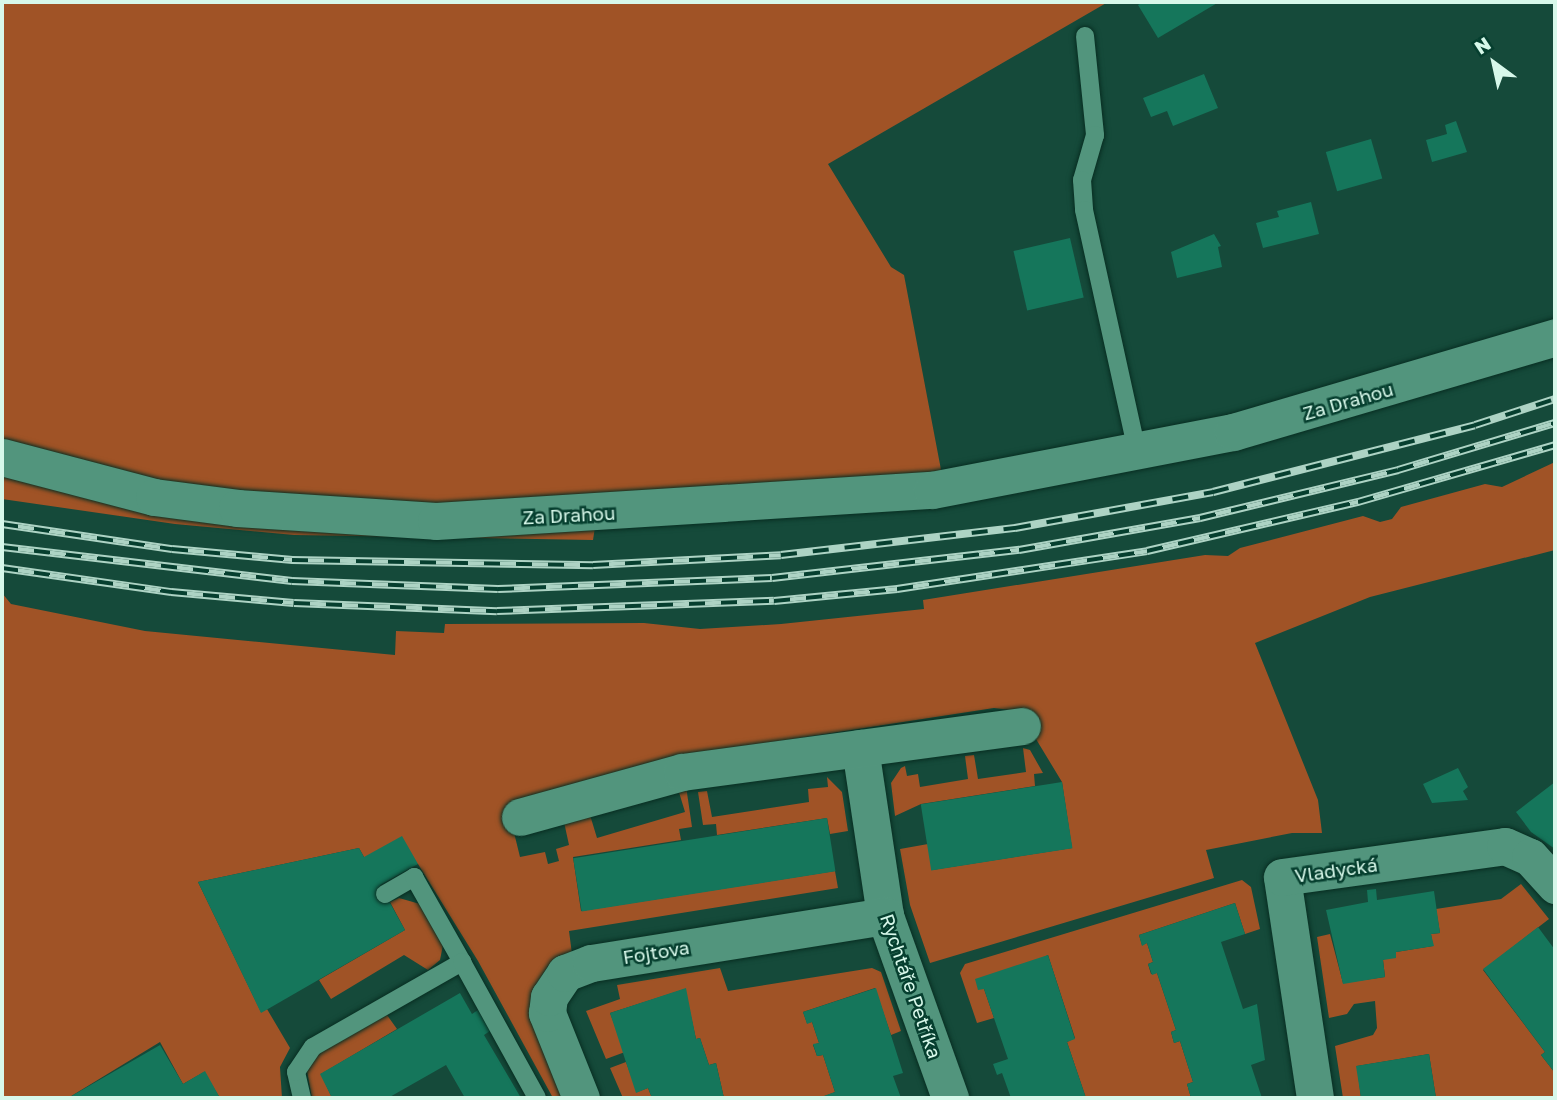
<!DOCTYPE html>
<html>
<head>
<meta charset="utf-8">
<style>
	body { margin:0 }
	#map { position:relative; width:1557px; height:1100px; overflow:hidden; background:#154a3a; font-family:"Golos Text",sans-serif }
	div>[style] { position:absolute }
	.green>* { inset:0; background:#a05326 }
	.building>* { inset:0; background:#15765b; transform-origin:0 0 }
	.roads { filter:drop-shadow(0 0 2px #082e22) drop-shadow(0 0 2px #082e22) }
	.lane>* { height:18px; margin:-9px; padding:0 9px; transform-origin:9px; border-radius:9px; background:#52957d }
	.street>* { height:37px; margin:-18.5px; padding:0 18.5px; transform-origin:18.5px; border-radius:18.5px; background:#52957d }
	.rail>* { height:8px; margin-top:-4px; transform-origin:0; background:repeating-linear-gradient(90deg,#063f2f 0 16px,#add3c4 0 32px); box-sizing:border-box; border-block:2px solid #add3c4 }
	span { translate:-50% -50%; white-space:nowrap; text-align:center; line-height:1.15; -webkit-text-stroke:5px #063f2f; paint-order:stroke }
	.street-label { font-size:19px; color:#d7f8ea }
	.frame { position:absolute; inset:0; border:4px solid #d7f8ea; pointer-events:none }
	.north { position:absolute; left:1459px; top:28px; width:70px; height:70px; -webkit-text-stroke:5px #063f2f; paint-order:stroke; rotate:327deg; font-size:19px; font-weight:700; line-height:28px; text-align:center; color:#d7f8ea }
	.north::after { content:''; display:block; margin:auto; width:24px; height:32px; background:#d7f8ea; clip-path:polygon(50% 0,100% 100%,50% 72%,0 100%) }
</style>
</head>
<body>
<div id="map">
	<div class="green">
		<i style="clip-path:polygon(2px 2px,1108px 2px,828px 164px,891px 267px,904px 275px,942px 475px,454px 507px,218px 493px,2px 450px)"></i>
		<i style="clip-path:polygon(1555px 462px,1555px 550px,1370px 597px,1255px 643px,1318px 800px,1322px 833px,1292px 833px,1206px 850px,1214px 878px,930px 963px,910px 905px,900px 849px,928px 844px,932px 870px,1072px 848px,1062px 782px,1019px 711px,994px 708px,721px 750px,508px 808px,520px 857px,545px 852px,548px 864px,559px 861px,556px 849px,569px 845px,564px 822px,590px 815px,597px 838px,685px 812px,678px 789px,686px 786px,692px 827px,679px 829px,681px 840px,573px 857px,581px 911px,835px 871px,838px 888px,569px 931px,572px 954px,548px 966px,533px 990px,566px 1098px,553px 1098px,478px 961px,418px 864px,364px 857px,359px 848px,198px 882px,261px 1012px,267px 1009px,290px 1048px,280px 1067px,282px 1098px,220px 1098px,204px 1072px,183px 1084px,160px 1042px,68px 1098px,2px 1098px,2px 593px,11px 604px,145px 631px,395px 655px,396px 631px,444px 633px,445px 624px,644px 623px,700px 629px,781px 624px,924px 609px,923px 600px,1205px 555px,1228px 556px,1240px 548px,1363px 516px,1380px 522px,1392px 519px,1401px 507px,1485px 484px,1502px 487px)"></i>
		<i style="clip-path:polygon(2px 463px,103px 493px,596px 521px,593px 540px,294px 535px,175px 524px,2px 499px)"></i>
		<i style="clip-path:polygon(1023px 748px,1030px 750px,1043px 773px,1034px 774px,1035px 786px,921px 804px,895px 816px,891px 783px,901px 768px,905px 766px,907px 776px,918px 774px,920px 787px,968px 779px,965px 756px,974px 755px,978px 779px,1026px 772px)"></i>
		<i style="clip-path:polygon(827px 777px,842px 792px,848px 831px,830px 834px,827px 818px,717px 835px,716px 824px,703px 825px,698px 792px,707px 791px,712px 817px,809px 802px,808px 789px,828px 787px)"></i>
		<i style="clip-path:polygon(1242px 880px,1251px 887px,1260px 929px,1245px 934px,1235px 903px,1139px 935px,1142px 945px,1147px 943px,1153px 962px,1148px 964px,1151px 974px,1157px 973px,1176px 1030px,1171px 1032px,1174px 1043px,1180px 1041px,1193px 1082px,1187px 1084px,1191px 1098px,1086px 1098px,1067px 1042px,1075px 1038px,1048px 955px,984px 989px,994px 1018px,977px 1023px,960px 973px,965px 964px)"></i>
		<i style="clip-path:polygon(1521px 884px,1549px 919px,1483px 970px,1545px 1052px,1541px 1055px,1555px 1073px,1555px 1098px,1436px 1098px,1429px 1054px,1357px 1066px,1361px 1098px,1343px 1098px,1335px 1046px,1373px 1035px,1377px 1028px,1375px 1001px,1354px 1004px,1347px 1014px,1329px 1018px,1317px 937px,1330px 934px,1343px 983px,1385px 977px,1383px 960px,1396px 952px,1433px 946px,1431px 934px,1440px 933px,1436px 909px,1501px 899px)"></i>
		<i style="clip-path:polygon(399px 898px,420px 904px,443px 945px,440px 960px,428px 970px,404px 955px,331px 999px,319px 980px,405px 930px,390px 902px)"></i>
		<i style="clip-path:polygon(720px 968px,728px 991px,872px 968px,881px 972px,901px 1031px,891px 1035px,875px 988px,803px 1012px,807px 1023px,812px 1022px,819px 1043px,813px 1045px,817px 1056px,823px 1055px,835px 1092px,820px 1098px,724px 1098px,716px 1063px,709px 1065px,700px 1038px,696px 1039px,685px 989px,610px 1013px,625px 1052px,606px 1059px,586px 1011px,620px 999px,617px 985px)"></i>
		<i style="clip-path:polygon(387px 1015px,397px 1029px,321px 1074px,332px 1098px,312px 1098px,307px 1071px,319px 1053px)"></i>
		<i style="clip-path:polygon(626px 1062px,637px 1092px,648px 1088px,652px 1098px,623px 1098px,610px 1068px)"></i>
	</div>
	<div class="building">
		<i style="clip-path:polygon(1143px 2px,1219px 2px,1158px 38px,1138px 5px)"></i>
		<i style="clip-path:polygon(1204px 74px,1218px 108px,1173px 126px,1167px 111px,1151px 117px,1143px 98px)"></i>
		<i style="clip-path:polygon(1456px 121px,1467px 152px,1432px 162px,1426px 140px,1447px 134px,1445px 125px)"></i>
		<i style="left:1371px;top:139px;width:41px;height:47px;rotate:74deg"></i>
		<i style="clip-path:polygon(1311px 202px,1319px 234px,1263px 248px,1256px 223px,1279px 217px,1277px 211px)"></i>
		<i style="clip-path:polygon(1214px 234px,1221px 246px,1218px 247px,1222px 267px,1177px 278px,1171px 252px)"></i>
		<i style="left:1070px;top:238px;width:61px;height:58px;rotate:77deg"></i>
		<i style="clip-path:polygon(1458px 768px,1468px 787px,1463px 791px,1468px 800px,1432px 803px,1423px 784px)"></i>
		<i style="left:1062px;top:782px;width:67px;height:143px;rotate:81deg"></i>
		<i style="clip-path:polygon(1555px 782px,1555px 849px,1531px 832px,1516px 812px)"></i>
		<i style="left:827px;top:818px;width:54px;height:257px;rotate:81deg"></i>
		<i style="clip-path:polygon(402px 836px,418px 864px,380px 885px,405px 930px,261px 1013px,198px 882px,359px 848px,364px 857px)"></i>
		<i style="clip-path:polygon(1376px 889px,1377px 900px,1434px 891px,1440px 933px,1431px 934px,1434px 946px,1396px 952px,1396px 958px,1383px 960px,1385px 977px,1343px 984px,1326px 910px,1368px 902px,1367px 890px)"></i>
		<i style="clip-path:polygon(1235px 903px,1245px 934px,1221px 942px,1243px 1009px,1257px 1004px,1265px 1060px,1251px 1065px,1262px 1098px,1191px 1098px,1187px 1084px,1193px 1082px,1180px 1041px,1174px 1043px,1171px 1032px,1176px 1030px,1157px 973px,1152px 975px,1148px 964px,1153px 962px,1147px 943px,1142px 946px,1139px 935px)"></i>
		<i style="clip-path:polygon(1538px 927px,1555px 950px,1555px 1073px,1541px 1055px,1545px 1052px,1483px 969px)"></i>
		<i style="clip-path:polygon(1048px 955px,1075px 1039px,1067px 1042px,1086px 1098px,1011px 1098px,1002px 1073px,997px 1075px,993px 1064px,1008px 1059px,984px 989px,978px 990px,975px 979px)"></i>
		<i style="clip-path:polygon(686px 988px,696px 1039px,700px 1038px,709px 1065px,716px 1063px,724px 1098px,652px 1098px,648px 1088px,636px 1093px,610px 1013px)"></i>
		<i style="clip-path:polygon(876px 988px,903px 1073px,893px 1076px,901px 1098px,818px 1098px,835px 1092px,823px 1055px,817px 1056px,813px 1044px,819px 1043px,812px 1022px,807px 1024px,803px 1012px)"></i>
		<i style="clip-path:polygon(460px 993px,472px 1014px,478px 1010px,490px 1031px,484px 1035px,521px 1098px,465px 1098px,446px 1065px,388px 1098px,332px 1098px,320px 1074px)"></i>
		<i style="clip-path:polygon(160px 1045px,183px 1084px,205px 1071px,220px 1098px,68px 1098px)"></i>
		<i style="clip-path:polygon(1429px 1054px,1436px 1098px,1361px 1098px,1356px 1066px)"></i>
	</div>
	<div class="roads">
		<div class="lane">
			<i style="left:1085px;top:36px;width:100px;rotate:84.2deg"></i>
			<i style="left:1095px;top:135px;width:47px;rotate:106.1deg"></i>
			<i style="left:1082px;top:180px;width:30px;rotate:86deg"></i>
			<i style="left:1084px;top:210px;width:247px;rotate:77.6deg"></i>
			<i style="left:385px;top:894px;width:34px;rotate:-30deg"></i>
			<i style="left:414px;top:877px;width:98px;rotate:60.5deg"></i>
			<i style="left:302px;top:1098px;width:27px;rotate:-103deg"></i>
			<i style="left:296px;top:1072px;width:30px;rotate:-56deg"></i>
			<i style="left:313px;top:1047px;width:172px;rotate:-29.7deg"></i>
			<i style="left:462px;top:962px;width:155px;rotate:61.1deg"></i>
		</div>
		<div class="street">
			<i style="left:2px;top:457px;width:157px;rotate:14.7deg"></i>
			<i style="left:154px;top:497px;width:84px;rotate:7.5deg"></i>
			<i style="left:237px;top:508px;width:199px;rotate:3.7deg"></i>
			<i style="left:436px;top:521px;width:497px;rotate:-3.6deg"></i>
			<i style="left:932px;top:490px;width:307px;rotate:-10.9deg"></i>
			<i style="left:1233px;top:432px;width:336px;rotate:-16.4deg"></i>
			<i style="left:860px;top:748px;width:170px;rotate:81.5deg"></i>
			<i style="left:885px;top:916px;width:193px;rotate:70.3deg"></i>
			<i style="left:520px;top:817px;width:168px;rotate:-15.5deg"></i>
			<i style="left:682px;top:772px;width:343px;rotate:-7.7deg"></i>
			<i style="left:581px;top:1098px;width:92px;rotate:-111.8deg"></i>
			<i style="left:547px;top:1013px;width:16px;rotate:-83deg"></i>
			<i style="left:549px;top:997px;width:29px;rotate:-56deg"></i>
			<i style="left:565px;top:973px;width:28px;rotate:-21deg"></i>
			<i style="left:591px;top:963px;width:298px;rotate:-9.1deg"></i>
			<i style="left:1315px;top:1098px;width:223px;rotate:-98.5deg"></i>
			<i style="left:1282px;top:877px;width:225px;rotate:-7.9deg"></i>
			<i style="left:1505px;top:846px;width:27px;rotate:24deg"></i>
			<i style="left:1530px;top:857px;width:38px;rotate:48deg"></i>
		</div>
	</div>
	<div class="rail">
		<i style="left:2px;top:524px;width:172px;rotate:8.4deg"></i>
		<i style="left:172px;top:549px;width:121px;rotate:5.2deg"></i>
		<i style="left:292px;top:560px;width:301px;rotate:1deg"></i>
		<i style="left:593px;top:565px;width:188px;rotate:-3deg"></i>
		<i style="left:781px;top:555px;width:236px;rotate:-6.6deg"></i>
		<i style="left:1015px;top:528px;width:201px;rotate:-10.3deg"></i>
		<i style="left:1213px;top:492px;width:270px;rotate:-14.3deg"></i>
		<i style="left:1475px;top:425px;width:84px;rotate:-18deg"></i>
		<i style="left:2px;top:547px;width:292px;rotate:6.7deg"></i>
		<i style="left:292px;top:581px;width:206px;rotate:2.2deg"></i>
		<i style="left:498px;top:589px;width:274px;rotate:-2.3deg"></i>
		<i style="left:772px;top:578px;width:249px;rotate:-6.5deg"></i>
		<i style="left:1019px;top:550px;width:184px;rotate:-10deg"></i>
		<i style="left:1200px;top:518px;width:204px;rotate:-13.6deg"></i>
		<i style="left:1398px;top:470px;width:164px;rotate:-16.7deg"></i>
		<i style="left:2px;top:568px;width:171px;rotate:8.1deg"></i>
		<i style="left:171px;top:592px;width:123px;rotate:5.1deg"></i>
		<i style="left:294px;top:603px;width:203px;rotate:2.3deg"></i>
		<i style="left:497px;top:611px;width:277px;rotate:-2.1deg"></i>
		<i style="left:774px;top:601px;width:124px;rotate:-5.6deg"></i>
		<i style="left:897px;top:589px;width:253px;rotate:-8.6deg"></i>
		<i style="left:1147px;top:551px;width:217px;rotate:-13.1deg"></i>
		<i style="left:1358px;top:502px;width:205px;rotate:-16.1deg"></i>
	</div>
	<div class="street-label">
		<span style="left:1348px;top:401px;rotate:-16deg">Za Drahou</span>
		<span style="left:569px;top:515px;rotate:-3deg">Za Drahou</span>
		<span style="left:1336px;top:870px;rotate:-8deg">Vladycká</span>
		<span style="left:656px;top:952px;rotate:-9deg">Fojtova</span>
		<span style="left:911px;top:986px;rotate:71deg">Rychtáře Petříka</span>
	</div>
	<div class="frame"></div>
	<div class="north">N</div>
</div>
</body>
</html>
